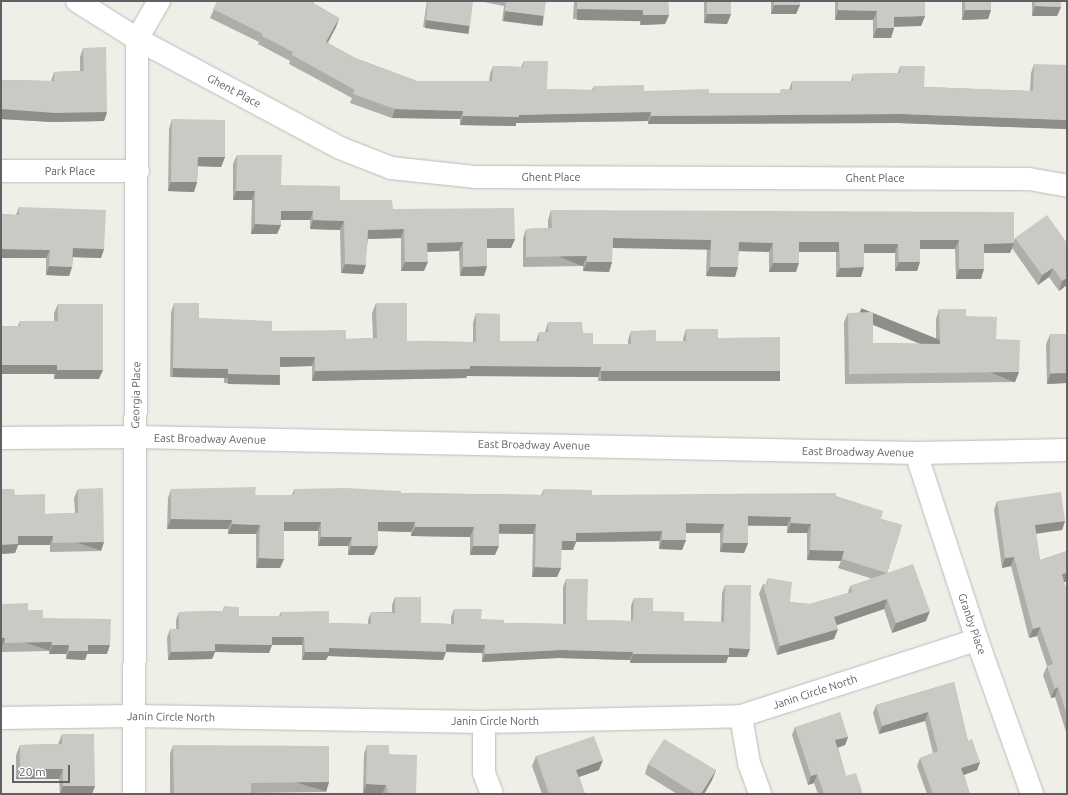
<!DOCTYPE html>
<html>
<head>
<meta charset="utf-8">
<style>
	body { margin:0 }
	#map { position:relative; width:1068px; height:795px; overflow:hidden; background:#efefe7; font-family:Ubuntu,sans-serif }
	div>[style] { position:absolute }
	.roads { filter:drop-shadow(0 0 1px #b9bbbf) drop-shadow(0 0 1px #b9bbbf) }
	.minor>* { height:22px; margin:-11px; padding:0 11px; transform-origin:11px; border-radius:11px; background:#fff }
	.tertiary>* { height:22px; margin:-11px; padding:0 11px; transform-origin:11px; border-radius:11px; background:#fff }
	.wall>* { inset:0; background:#afada9 }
	.shaded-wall>* { inset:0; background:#8e8d89; transform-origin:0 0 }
	.building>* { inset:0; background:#cbc9c4; transform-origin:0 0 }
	span { translate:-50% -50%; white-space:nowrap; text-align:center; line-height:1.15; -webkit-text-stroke:3px #fff; paint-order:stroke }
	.street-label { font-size:11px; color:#5e6166 }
	.frame { position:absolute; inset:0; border:2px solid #5e6166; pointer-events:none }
	.scale { position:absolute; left:12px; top:765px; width:58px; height:18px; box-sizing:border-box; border:2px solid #5e6166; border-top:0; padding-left:5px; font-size:12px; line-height:14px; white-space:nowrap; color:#5e6166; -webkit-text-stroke:3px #fff; paint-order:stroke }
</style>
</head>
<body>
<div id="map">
	<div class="roads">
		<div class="minor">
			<i style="left:77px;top:1px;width:71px;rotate:32.3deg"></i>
			<i style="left:137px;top:39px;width:230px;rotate:28.2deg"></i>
			<i style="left:340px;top:148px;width:55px;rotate:21.4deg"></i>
			<i style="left:391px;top:168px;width:84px;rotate:6.1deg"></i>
			<i style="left:475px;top:177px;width:554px;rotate:0.21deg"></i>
			<i style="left:1029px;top:179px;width:39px;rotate:10deg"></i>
			<i style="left:1px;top:171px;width:137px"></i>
			<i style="left:916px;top:453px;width:197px;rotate:71.9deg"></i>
			<i style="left:977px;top:640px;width:164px;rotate:70.3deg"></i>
			<i style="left:741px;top:716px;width:48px;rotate:80.3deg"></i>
			<i style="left:749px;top:763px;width:33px;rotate:70deg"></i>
			<i style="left:1px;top:718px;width:133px;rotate:-0.9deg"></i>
			<i style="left:134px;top:716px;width:350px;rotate:1deg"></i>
			<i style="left:484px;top:722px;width:257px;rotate:-1.3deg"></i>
			<i style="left:741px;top:716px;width:248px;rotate:-17.9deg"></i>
			<i style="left:484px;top:722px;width:51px;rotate:90deg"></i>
			<i style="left:484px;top:773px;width:22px;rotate:69deg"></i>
			<i style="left:134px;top:794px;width:755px;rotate:-89.77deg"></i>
			<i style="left:137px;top:39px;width:44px;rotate:-59.9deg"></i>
		</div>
		<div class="tertiary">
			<i style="left:1px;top:438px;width:134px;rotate:-0.4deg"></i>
			<i style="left:135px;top:437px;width:781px;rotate:1.17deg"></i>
			<i style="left:916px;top:453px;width:151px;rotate:-1.1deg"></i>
		</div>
	</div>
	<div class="wall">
		<i style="clip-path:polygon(214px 1px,313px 1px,313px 3px,339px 18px,336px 27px,328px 43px,355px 58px,417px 81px,489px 81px,490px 74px,493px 66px,521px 67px,524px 61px,547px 89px,592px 90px,594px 86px,644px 91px,709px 93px,780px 93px,781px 89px,789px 90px,792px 81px,851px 81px,853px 74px,898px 73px,900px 66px,924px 87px,1030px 91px,1031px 73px,1034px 64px,1067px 129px,897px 123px,648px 124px,648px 121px,516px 123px,516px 126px,460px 125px,460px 119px,392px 118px,350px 103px,352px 98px,289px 64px,290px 61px,258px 44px,259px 42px,210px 18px,217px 2px)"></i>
		<i style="clip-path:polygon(427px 1px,470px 1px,468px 33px,423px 27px)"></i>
		<i style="clip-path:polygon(479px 1px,546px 1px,540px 26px,502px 21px,504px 6px)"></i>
		<i style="clip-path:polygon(574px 1px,668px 1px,669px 15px,665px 24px,640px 25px,640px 20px,573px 19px)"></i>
		<i style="clip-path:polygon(704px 1px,731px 1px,731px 14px,727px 24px,704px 23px)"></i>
		<i style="clip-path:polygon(737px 1px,800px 1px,800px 5px,796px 14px,771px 14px,771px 2px)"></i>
		<i style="clip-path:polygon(835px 1px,925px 1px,925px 16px,921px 26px,894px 26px,894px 28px,891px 38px,873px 38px,873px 20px,835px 20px)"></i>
		<i style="clip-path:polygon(962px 1px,991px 1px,991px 10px,988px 19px,962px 20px)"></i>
		<i style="clip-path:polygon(1032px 1px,1061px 1px,1061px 7px,1057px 16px,1032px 16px)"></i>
		<i style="clip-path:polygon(83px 48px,107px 112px,104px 121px,52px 122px,1px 119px,1px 80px,51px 81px,54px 72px,80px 71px,80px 57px)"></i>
		<i style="clip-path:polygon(172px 119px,225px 157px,221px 167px,198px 166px,197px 182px,194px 192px,168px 191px,169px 129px)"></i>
		<i style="clip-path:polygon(237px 155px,281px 185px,340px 200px,393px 209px,515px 239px,511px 248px,487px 248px,487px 266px,484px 276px,460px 276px,459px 251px,427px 252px,424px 271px,401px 271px,401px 238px,368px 239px,363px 274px,341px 273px,340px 230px,310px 229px,310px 220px,281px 220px,281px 225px,277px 234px,251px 234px,252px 200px,233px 200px,233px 164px)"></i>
		<i style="clip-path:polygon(19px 207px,104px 249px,101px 258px,73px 257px,72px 267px,69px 276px,46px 275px,46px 258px,1px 258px,1px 214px,16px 215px)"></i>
		<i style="clip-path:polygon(551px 210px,1014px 241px,1015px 238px,1067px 243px,1067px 285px,1059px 291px,1049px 277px,1038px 285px,1012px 248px,1010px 253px,984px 253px,981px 279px,956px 279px,955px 249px,920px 249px,917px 271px,895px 271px,895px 253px,864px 253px,861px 277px,836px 277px,836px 252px,799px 252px,796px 272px,769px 272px,769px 252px,739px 251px,735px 277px,706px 276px,707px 249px,612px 247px,612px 262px,609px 272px,583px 271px,583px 266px,523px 267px,523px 238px,526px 229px,548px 228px,548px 220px)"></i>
		<i style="clip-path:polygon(174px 303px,199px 318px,272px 331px,346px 339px,373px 338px,372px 313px,376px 303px,407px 341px,473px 342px,473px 323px,476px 313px,500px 341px,536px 341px,539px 332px,545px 332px,548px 322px,583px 333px,593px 344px,628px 344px,628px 340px,631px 331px,656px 341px,683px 341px,683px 339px,686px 329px,718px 338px,777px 380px,598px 381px,598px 377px,467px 376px,466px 378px,312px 381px,312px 366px,280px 367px,280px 375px,276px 384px,224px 383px,224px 378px,170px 377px,171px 313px)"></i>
		<i style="clip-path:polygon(58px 304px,99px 379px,54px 379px,54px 374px,1px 374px,1px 326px,18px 326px,20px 321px,54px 321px,54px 313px)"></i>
		<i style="clip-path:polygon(939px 309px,966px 316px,996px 339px,1019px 372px,1015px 382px,845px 384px,844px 322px,848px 313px,873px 343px,936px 344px,936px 319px)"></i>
		<i style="clip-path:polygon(1067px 334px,1067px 383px,1047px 384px,1046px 344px,1050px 335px)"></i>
		<i style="clip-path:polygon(1px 489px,15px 495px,45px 514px,75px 513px,74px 498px,78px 489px,101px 551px,50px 552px,50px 545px,18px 545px,15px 553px,1px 554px)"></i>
		<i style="clip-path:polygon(171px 489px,255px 495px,292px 495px,294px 489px,401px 493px,541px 495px,544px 489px,592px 495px,836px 496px,881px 519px,902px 525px,887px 574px,926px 621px,892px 633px,884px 609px,837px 625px,834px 639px,777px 655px,759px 594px,763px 584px,766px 584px,768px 578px,790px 602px,810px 604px,848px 593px,850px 586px,873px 579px,838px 568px,841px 561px,807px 560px,807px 533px,787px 533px,787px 526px,748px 526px,748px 543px,744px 553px,720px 552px,720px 533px,686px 533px,686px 540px,682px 550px,659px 549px,659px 541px,576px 542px,573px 550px,561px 550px,561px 568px,557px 577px,532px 577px,533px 534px,499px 534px,495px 555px,470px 555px,470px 537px,411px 536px,411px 532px,378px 531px,374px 555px,348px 555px,348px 546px,318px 546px,318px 531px,284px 531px,280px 568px,256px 568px,256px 534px,228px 534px,228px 529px,167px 529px,168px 498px)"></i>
		<i style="clip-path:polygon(997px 501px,1065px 521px,1062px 530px,1036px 534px,1040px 560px,1067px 551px,1067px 581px,1064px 582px,1067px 593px,1067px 735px,1055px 697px,1051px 698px,1043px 675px,1047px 666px,1037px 636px,1029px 638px,1011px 566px,1002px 568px,994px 510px)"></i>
		<i style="clip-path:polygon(566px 579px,587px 620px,631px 621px,631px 606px,634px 598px,653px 611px,684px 621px,721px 622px,722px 593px,725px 585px,747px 657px,728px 657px,726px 663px,630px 663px,630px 660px,558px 658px,482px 662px,482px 653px,446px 652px,443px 660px,328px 656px,326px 660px,302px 660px,302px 645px,272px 645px,269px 653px,215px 652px,212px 659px,168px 660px,167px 638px,170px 629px,176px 629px,176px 620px,179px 612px,223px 611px,224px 606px,239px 616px,279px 616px,281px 612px,329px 623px,368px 624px,368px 620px,371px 612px,392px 612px,392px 605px,395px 597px,421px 623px,451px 624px,451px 617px,454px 609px,481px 619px,504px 623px,563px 624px,563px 587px)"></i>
		<i style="clip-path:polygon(1px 604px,28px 610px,107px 654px,87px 654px,85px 660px,66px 659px,66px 654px,49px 654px,49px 651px,2px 652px)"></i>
		<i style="clip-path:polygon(954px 682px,968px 741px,980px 762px,977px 770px,964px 775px,970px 794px,927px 794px,917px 766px,920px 758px,933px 753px,925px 721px,879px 734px,873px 713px,876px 705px)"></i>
		<i style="clip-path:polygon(795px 727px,848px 737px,845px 745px,838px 748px,846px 776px,863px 794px,818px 794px,814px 783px,808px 785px,792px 735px)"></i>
		<i style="clip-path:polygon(62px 734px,95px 786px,92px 794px,60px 794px,59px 779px,16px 779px,16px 755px,20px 745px,58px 744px)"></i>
		<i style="clip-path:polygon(173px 745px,329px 782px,326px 792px,251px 793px,251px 794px,170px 794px,170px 754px)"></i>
		<i style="clip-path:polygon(367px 745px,389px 754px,416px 794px,363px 794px,364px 754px)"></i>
		<i style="clip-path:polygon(536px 756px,599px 770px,579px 777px,585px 794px,542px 794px,532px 766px)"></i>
		<i style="clip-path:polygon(648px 764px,716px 770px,712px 780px,704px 794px,677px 794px,645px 774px)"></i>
	</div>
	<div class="shaded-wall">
		<i style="clip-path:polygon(737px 1px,771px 1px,771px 2px)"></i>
		<i style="clip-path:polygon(774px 5px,800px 5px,796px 14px,771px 14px)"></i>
		<i style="clip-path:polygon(1035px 6px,1061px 7px,1057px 16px,1032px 16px)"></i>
		<i style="left:577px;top:9px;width:66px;height:11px;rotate:1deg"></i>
		<i style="clip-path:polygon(838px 10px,877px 11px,873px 20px,835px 20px)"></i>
		<i style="clip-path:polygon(965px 10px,991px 10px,988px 19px,962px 20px)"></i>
		<i style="left:505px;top:11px;width:39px;height:10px;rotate:7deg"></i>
		<i style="clip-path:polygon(707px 14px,731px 14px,727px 24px,704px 23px)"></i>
		<i style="clip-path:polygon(643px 15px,669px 15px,665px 24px,640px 25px)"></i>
		<i style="clip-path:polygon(925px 16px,921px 26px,891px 27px,894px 17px)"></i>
		<i style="clip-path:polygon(339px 18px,336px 27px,323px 50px,326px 42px)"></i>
		<i style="left:426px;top:20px;width:44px;height:8px;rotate:8deg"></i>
		<i style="clip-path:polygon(877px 28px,894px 28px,891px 38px,873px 38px)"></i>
		<i style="clip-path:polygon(1px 109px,107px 112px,104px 121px,52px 122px,1px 119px)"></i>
		<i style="clip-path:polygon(395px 109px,463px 111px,460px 119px,392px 118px)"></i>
		<i style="clip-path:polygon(651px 112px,648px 121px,516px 123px,516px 126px,460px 125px,463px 116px)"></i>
		<i style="clip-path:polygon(900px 114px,1067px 120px,1067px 129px,897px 123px,648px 124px,651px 116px)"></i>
		<i style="clip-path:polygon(198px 157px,225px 157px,221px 167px,194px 166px)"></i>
		<i style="clip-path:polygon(171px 182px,197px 182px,194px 192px,168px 191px)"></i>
		<i style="clip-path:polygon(236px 191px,255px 191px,252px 200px,233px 200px)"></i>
		<i style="clip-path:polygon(281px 211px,313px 211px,310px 220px,278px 220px)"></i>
		<i style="clip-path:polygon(313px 220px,344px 221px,340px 230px,310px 229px)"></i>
		<i style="clip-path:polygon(255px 224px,281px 225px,277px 234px,251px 234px)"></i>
		<i style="clip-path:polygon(404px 229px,401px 238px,365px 239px,368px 230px)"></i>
		<i style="left:613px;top:238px;width:98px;height:10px;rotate:1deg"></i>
		<i style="clip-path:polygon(487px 239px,515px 239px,511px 248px,484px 248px)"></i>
		<i style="clip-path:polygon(920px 240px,959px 240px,955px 249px,917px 249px)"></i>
		<i style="clip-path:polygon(463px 242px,459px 251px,424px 252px,427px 243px)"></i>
		<i style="clip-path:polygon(739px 242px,773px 243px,769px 252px,736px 251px)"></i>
		<i style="left:799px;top:242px;width:40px;height:10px"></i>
		<i style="clip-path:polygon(1014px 243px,1010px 253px,980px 253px,984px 244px)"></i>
		<i style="clip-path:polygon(864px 244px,898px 244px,895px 253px,861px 253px)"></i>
		<i style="clip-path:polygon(73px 248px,104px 249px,101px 258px,70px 257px)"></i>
		<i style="clip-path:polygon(1px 249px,50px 250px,46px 258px,1px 258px)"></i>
		<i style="left:587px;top:256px;width:11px;height:61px;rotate:112deg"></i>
		<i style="clip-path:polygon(405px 262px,428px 262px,424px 271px,401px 271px)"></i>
		<i style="clip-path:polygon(587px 262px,612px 262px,609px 272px,583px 271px)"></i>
		<i style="clip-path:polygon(899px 262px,920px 262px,917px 271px,895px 271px)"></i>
		<i style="clip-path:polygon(773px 263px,799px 263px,796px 272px,769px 272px)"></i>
		<i style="clip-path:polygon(345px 264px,366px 265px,363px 274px,341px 273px)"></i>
		<i style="clip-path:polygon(49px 266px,72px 267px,69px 276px,46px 275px)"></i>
		<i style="clip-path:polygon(487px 266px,484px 276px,460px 276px,463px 267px)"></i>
		<i style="clip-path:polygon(710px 267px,738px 267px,735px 277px,706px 276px)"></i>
		<i style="clip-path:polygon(864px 267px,861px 277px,836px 277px,840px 268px)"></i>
		<i style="clip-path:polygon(1053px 268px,1049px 277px,1038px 285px,1042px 275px)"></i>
		<i style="clip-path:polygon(959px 269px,984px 269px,981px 279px,956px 279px)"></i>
		<i style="clip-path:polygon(1067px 278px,1067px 285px,1059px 291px,1062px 281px)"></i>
		<i style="clip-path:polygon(280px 357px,315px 357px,312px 366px,277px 367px)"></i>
		<i style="left:1px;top:365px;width:56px;height:9px"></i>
		<i style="clip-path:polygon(470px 366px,601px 367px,598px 377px,467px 376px,466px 378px,312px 381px,315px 371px)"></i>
		<i style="left:173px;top:368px;width:55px;height:9px;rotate:1deg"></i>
		<i style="clip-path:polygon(57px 370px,103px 370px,99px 379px,54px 379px)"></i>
		<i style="left:601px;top:371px;width:179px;height:10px"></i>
		<i style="left:1019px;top:372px;width:11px;height:170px;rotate:112deg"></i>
		<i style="clip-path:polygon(1067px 373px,1067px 383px,1047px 384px,1050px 374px)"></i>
		<i style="left:228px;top:374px;width:52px;height:10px;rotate:1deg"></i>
		<i style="clip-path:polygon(748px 516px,791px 517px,787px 526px,745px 525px)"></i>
		<i style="clip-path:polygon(171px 519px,232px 520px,228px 529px,167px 529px)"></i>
		<i style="clip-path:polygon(1065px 521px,1062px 530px,1031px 534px,1035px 525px)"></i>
		<i style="clip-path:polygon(284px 522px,321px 522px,318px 531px,281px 531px)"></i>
		<i style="clip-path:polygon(378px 522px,415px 522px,411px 532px,375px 531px)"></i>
		<i style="clip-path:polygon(686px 523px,724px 524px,720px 533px,683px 533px)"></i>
		<i style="clip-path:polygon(791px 523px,811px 524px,807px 533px,787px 533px)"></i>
		<i style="clip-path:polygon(232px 524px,260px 525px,256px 534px,228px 534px)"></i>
		<i style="clip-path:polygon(499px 524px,536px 524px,533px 534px,495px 533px)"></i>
		<i style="clip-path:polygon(415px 527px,474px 527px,470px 537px,411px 536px)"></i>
		<i style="clip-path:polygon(662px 531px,659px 541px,576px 542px,573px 550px,558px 550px,562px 541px,576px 533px)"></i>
		<i style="clip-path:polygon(18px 536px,53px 536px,50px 545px,18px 545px,15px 553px,1px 554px,1px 544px)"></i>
		<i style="clip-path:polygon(321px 537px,352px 537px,348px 546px,318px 546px)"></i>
		<i style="clip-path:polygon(662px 540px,686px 540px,682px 550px,659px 549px)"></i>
		<i style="left:104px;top:542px;width:9px;height:51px;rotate:108deg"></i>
		<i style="clip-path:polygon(723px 543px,748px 543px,744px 553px,720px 552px)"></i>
		<i style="clip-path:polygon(351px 546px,378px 546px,374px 555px,348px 555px)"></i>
		<i style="clip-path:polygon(473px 546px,499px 546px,495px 555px,470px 555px)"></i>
		<i style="clip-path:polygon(810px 550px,844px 551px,841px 561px,807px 560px)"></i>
		<i style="clip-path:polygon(1014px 557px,1011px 566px,1002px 568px,1005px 558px)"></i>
		<i style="clip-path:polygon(259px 558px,284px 559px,280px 568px,256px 568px)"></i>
		<i style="clip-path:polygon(535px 567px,561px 568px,557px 577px,532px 577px)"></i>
		<i style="clip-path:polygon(1067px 573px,1067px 581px,1059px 584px,1062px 574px)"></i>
		<i style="clip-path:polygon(887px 599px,884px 609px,831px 627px,834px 617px)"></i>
		<i style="clip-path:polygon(930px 611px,926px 621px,892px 633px,896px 623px)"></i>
		<i style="clip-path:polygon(1040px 627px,1037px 636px,1029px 638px,1033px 629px)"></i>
		<i style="clip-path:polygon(838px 629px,834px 639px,777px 655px,780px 646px)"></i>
		<i style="clip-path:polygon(272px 637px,304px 637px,302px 645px,269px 645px)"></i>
		<i style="clip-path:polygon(1px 638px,5px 638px,2px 647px,1px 647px)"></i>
		<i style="left:52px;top:642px;width:9px;height:47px;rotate:108deg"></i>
		<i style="clip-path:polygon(215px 644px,272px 645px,269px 653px,215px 652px,212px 659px,168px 660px,171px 652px)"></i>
		<i style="clip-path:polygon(446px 644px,485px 645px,482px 653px,446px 652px,443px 660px,328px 656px,326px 660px,302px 660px,305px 652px,329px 648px)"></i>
		<i style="clip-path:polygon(52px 645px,69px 645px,66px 654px,49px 654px)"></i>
		<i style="clip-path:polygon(88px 645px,110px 645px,107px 654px,87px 654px,85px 660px,66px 659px,69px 651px)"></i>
		<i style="clip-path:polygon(729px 648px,750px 649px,747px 657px,728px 657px,726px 663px,630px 663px,633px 654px)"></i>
		<i style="clip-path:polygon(561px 650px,633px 652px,630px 660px,558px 658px,482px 662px,485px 654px)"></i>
		<i style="clip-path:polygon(1058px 687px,1055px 697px,1051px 698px,1055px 689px)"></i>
		<i style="clip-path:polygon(928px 712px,925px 721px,879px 734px,882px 726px)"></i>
		<i style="clip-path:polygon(848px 737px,845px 745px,832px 749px,835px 740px)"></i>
		<i style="clip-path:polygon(603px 760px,599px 770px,573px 779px,576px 770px)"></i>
		<i style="clip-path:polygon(980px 762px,977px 770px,958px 777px,961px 768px)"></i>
		<i style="clip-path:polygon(20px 769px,63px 769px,59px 779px,16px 779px)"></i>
		<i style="clip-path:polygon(716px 770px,712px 780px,704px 794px,701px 794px)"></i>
		<i style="clip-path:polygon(817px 774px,814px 783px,808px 785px,811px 776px)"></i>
		<i style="left:329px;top:782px;width:10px;height:78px;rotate:107deg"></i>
		<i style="clip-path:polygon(366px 784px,386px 785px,382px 794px,363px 794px)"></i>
		<i style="clip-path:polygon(63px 786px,95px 786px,92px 794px,60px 794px)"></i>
	</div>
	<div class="building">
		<i style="clip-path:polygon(217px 1px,313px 1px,312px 3px,339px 18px,326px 42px,355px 58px,417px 81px,492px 81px,493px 66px,523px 67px,524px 61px,548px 61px,547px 89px,594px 90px,594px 86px,644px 85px,644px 91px,709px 89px,709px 93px,781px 93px,781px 89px,792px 90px,792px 81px,853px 81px,853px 74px,900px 73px,900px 66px,925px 66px,924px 87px,1033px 91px,1034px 64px,1067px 65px,1067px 120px,900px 114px,651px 116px,651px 112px,519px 115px,519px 117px,463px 116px,463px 111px,395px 109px,353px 94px,355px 90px,292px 55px,293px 52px,262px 36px,263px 34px,213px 9px)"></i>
		<i style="clip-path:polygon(428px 1px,473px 2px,470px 26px,426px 20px)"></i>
		<i style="clip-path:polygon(506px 1px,546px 1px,544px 16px,505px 11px)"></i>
		<i style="clip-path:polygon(577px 1px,668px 1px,669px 15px,643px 15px,643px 10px,577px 9px)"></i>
		<i style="left:707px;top:1px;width:24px;height:13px"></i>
		<i style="left:774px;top:1px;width:26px;height:4px"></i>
		<i style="clip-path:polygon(838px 1px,925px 1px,925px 16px,894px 17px,894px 28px,877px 28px,877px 11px,838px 10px)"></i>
		<i style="left:965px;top:1px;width:26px;height:9px"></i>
		<i style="clip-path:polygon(1035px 1px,1061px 1px,1061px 7px,1035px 6px)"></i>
		<i style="clip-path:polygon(106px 47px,107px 112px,55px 113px,1px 109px,1px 80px,54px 81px,54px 72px,84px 71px,83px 48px)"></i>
		<i style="clip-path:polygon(172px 119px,225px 120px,225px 157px,198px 157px,197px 182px,171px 182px)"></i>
		<i style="clip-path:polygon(237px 155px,282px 155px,281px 185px,340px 186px,340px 200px,392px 200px,393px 209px,514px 208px,515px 239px,487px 239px,487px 266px,463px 267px,463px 242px,427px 243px,428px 262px,405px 262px,404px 229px,368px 230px,366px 265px,345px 264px,344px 221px,313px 220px,313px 211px,281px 211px,281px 225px,255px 224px,255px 191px,236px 191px)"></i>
		<i style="clip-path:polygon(19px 207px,106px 210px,104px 249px,73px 248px,72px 267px,49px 266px,50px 250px,1px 249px,1px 214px,19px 215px)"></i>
		<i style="clip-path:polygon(551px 210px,1014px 212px,1014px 243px,984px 244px,984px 269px,959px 269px,959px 240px,920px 240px,920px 262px,899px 262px,898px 244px,864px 244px,864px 267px,840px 268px,839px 242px,799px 242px,799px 263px,773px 263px,773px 243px,739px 242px,738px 267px,710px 267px,711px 240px,613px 238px,612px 262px,587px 262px,587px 256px,526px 257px,526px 229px,552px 228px)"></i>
		<i style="clip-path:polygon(1047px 215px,1067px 243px,1067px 278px,1062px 281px,1053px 268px,1042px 275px,1015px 238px)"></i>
		<i style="clip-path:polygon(174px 303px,199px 303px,199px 318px,272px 321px,272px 331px,346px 330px,346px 339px,377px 338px,376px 303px,407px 303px,407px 341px,476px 342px,476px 313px,500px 314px,500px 341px,539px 341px,539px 332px,548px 332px,548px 322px,582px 322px,583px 333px,593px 333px,593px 344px,631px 344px,631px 331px,656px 330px,656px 341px,686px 341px,686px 329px,718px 329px,718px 338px,780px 337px,780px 371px,601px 371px,601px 367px,470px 366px,470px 369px,315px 371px,315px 357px,280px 357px,280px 375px,228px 374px,228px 369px,173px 368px)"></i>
		<i style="clip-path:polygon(58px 304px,103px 304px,103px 370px,57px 370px,57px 365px,1px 365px,1px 326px,20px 326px,20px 321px,58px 321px)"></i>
		<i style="clip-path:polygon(939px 309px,966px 309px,966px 316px,997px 317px,996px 339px,1020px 340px,1019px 372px,849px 374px,848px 313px,873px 312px,873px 343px,940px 344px)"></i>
		<i style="left:1067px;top:334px;width:39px;height:17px;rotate:90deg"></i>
		<i style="clip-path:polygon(256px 487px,255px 495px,294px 495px,294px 489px,346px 488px,401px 491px,401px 493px,543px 495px,544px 489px,592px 490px,592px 495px,836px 493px,836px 496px,883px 511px,881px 519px,902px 525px,887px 573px,842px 559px,844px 551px,810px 550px,811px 524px,791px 523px,791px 517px,748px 516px,748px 543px,723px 543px,724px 524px,686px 523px,686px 540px,662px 540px,662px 531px,576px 533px,576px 541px,562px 541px,561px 568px,535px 567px,536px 524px,499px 524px,499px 546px,473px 546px,474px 527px,415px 527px,415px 522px,378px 522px,378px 546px,351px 546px,352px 537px,321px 537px,321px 522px,284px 522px,284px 559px,259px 558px,260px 525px,232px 524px,232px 520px,171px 519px,171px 489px)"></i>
		<i style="clip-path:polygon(103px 488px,104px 542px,53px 543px,53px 536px,18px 536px,18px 544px,1px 545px,1px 489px,14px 489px,15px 495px,45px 494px,45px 514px,78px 513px,78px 489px)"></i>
		<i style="clip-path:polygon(1061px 492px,1065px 521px,1035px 525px,1040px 560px,1067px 551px,1067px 573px,1062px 574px,1067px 593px,1067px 715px,1058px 687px,1055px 689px,1047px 666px,1053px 664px,1040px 627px,1033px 629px,1014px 557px,1005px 558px,997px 501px)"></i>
		<i style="clip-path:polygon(913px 564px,930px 611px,896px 623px,887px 599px,834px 617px,838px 629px,780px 646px,763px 584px,767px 584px,768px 578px,792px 582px,790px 602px,810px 604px,852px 592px,850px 586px)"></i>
		<i style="clip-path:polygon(566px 579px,588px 579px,587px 620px,633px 621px,634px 598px,653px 598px,653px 611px,684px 612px,684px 621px,724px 622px,725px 585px,751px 585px,750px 649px,729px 648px,729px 655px,633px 654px,633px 652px,561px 650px,485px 654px,485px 645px,446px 644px,446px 652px,329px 648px,329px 652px,305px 652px,304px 637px,272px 637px,272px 645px,215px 644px,215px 651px,171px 652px,170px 629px,179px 629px,179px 612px,224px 611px,224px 606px,239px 607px,239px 616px,281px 616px,281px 612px,329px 611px,329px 623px,371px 624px,371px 612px,395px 613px,395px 597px,421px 597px,421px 623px,454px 624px,454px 609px,482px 609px,481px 619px,504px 620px,504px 623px,566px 624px)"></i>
		<i style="clip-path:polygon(28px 603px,28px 610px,43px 610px,43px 618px,111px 619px,110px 645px,88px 645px,88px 651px,69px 651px,69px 645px,52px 645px,52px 642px,5px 643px,5px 638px,1px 638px,1px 604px)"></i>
		<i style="clip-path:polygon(954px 682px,968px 741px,972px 739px,980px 762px,961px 768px,970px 794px,933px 794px,920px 758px,938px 751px,928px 712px,882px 726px,876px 705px)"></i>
		<i style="clip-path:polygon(840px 712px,848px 737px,835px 740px,846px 776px,856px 773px,863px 794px,824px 794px,817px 774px,811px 776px,795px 727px)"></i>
		<i style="clip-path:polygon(62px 734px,94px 734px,95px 786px,63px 786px,63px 769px,20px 769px,20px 745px,62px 744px)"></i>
		<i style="clip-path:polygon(594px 736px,603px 760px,576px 770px,585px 794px,549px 794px,536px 756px)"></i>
		<i style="clip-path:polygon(664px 739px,716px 770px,701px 794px,696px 794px,648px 764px)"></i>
		<i style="clip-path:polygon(173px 745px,329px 746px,329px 782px,251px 783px,251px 794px,174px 794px)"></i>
		<i style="clip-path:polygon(367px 745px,389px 745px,389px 754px,417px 755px,416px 794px,388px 794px,386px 785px,366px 784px)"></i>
	</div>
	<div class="street-label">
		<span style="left:234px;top:91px;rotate:28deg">Ghent Place</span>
		<span style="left:70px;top:171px">Park Place</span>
		<span style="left:551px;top:177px">Ghent Place</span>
		<span style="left:875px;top:178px">Ghent Place</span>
		<span style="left:136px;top:395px;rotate:-89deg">Georgia Place</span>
		<span style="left:210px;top:439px;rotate:1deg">East Broadway Avenue</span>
		<span style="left:534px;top:445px;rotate:1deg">East Broadway Avenue</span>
		<span style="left:858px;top:452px;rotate:1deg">East Broadway Avenue</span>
		<span style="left:972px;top:624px;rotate:71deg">Granby Place</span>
		<span style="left:815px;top:692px;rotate:-18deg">Janin Circle North</span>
		<span style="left:171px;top:717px;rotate:1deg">Janin Circle North</span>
		<span style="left:495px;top:721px">Janin Circle North</span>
	</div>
	<div class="frame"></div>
	<div class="scale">20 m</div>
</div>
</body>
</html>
